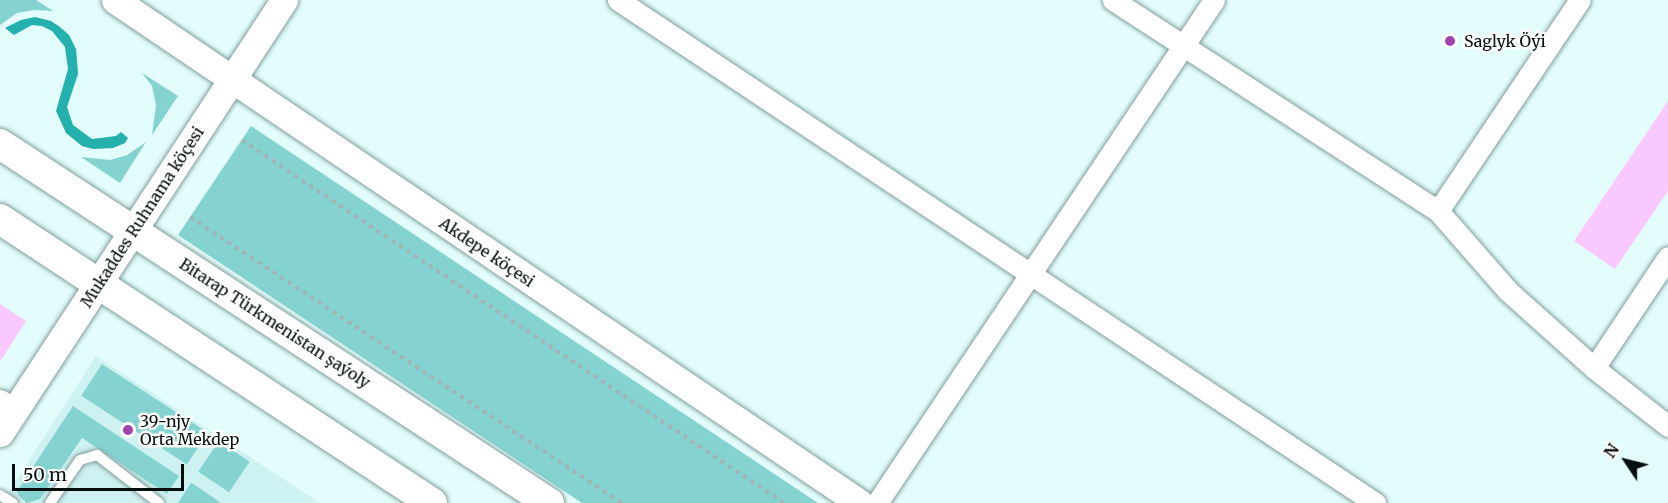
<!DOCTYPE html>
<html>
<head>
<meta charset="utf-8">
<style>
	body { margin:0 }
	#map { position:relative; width:1668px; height:503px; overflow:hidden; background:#e2fdfc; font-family:Merriweather,serif }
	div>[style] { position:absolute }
	.built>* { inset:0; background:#cef2f1 }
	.green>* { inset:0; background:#85d3d0; transform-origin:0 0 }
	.water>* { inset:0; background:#24b1ae }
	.building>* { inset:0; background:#f9c8fe }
	.path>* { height:4px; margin-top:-2px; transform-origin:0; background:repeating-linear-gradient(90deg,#a0b5b5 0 4.5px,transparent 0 9px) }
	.roads { filter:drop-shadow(0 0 2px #849d9c) drop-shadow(0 0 2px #849d9c) }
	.service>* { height:10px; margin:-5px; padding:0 5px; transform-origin:5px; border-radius:5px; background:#fff }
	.minor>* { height:21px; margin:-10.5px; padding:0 10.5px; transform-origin:10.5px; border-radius:10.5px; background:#fff }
	.tertiary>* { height:27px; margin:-13.5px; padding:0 13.5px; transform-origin:13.5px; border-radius:13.5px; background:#fff }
	.secondary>* { height:30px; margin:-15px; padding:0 15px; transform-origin:15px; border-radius:15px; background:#fff }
	.dots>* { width:16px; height:16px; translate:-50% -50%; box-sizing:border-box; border:3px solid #fff; border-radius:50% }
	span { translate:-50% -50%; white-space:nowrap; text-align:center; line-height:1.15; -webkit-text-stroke:5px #fff; paint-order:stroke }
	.poi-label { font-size:16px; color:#060f0f }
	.left { translate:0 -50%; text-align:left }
	.street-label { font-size:16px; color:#060f0f }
	.north { position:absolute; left:1596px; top:431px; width:60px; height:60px; -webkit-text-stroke:4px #fff; paint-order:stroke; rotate:305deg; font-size:16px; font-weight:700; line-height:24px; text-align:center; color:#060f0f }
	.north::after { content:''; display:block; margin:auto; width:21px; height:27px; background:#060f0f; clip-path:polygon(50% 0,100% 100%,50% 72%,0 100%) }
	.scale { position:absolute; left:12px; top:464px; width:172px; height:27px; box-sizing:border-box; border:3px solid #060f0f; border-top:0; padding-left:8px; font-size:18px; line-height:21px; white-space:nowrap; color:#060f0f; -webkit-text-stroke:4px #fff; paint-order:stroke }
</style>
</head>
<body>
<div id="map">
	<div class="built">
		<i style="clip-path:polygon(96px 356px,320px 503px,2px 503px)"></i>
	</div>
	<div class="green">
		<i style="clip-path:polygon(0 0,36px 0,53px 11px,35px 10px,17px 13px,0 25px)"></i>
		<i style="clip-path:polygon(142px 73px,178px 96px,152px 135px,156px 105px,152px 86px)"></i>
		<i style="clip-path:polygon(251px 126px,818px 503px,582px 503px,178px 235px)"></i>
		<i style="clip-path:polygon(146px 142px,120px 183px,81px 157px,110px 160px,127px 155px)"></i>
		<i style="left:102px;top:364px;width:126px;height:38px;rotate:33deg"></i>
		<i style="clip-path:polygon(73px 406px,179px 476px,167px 494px,82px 438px,40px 499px,27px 503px,18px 495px,17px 491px)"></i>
		<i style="left:219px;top:441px;width:37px;height:37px;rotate:34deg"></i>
		<i style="clip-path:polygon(191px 483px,192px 483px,221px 503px,178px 503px)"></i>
	</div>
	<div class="water">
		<i style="clip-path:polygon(35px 17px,51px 21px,60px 27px,69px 35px,76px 49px,78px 74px,67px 107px,73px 125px,92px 139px,116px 136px,121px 132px,128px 138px,125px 143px,113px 148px,93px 149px,82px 146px,66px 133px,56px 111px,68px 69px,65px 47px,52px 31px,42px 26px,32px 25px,14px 35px,5px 28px,21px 20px)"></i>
	</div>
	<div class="building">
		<i style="clip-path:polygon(1668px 101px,1668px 191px,1615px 269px,1574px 241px)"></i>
		<i style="clip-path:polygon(0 304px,26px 321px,0 362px)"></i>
	</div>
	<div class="path">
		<i style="left:242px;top:140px;width:652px;rotate:33.81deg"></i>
		<i style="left:190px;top:217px;width:518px;rotate:33.51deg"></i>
	</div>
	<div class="roads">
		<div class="service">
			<i style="left:0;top:495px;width:15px;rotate:32deg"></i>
			<i style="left:50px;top:503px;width:52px;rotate:-55.1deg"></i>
			<i style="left:80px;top:460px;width:18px;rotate:-16deg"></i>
			<i style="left:97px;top:455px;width:78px;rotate:37.7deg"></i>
		</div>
		<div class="minor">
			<i style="left:618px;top:0;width:909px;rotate:33.6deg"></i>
			<i style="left:1113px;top:0;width:387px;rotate:33deg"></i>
			<i style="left:1438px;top:211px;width:254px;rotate:-56.1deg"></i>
			<i style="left:1438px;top:211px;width:106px;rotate:48.8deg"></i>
			<i style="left:1508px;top:291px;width:115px;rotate:41.8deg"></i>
			<i style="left:1594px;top:368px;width:94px;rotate:38.1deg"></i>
			<i style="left:1594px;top:368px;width:133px;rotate:-56.3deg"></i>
			<i style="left:0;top:400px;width:19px;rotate:32deg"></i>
			<i style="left:877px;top:503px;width:605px;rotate:-56.18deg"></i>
		</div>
		<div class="tertiary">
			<i style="left:115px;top:0;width:899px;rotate:34.03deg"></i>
			<i style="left:0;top:433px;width:518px;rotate:-56.74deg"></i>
		</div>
		<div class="secondary">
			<i style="left:0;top:144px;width:656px;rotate:33.18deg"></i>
			<i style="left:0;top:219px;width:517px;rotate:33.32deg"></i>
		</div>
	</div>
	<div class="dots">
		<i style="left:1450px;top:41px;background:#a244ae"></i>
		<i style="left:128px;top:430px;background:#a244ae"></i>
	</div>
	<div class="poi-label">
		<span class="left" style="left:1464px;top:41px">Saglyk Öýi</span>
		<span class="left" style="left:140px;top:430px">39-njy<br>Orta Mekdep</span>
	</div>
	<div class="street-label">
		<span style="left:142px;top:217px;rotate:-57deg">Mukaddes Ruhnama köçesi</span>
		<span style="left:487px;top:252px;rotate:34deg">Akdepe köçesi</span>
		<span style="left:275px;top:323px;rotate:33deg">Bitarap Türkmenistan şaýoly</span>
	</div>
	<div class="north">N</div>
	<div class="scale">50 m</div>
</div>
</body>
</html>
